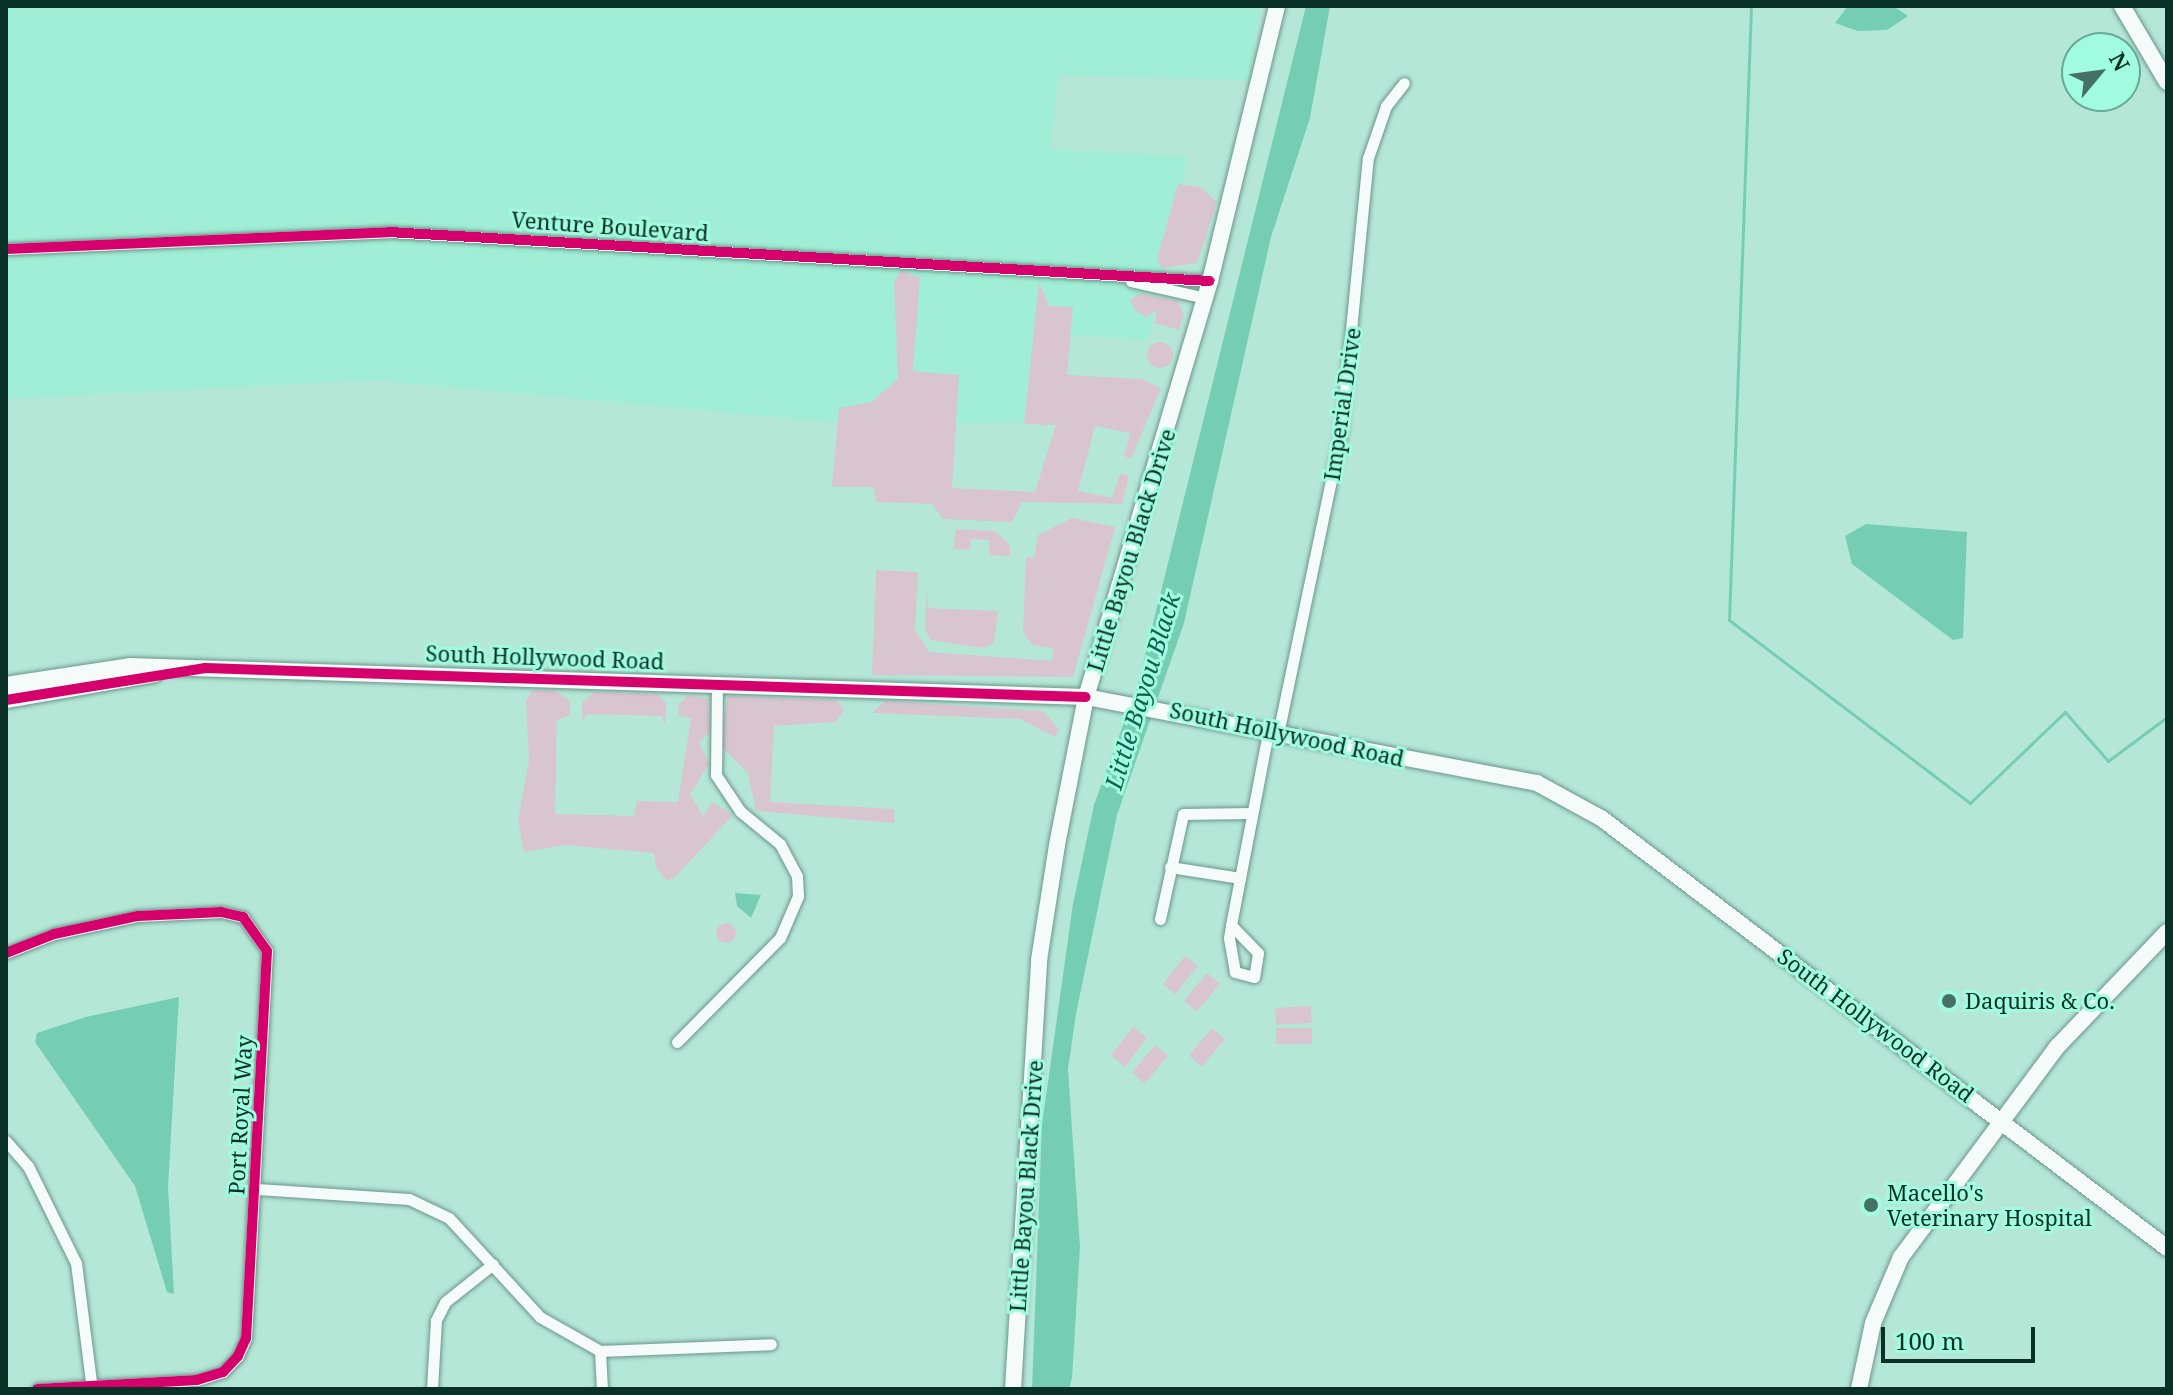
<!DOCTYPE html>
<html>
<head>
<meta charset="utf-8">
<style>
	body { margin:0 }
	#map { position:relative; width:2173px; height:1395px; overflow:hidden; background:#b5e7d7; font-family:"Noto Serif",serif }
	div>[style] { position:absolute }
	.built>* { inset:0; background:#a1eed6 }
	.green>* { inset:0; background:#d9c5d0; transform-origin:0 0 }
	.round { border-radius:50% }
	.water>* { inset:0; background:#75ceb4 }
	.stream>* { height:3px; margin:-1.5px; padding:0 1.5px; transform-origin:1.5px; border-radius:1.5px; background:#75ceb4 }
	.roads { filter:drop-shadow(0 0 2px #6c968b) drop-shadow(0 0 2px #6c968b) }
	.street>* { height:11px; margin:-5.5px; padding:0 5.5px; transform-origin:5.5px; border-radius:5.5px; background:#f4fbf9 }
	.secondary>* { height:16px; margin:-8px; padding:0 8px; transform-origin:8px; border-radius:8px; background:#f4fbf9 }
	.cycleway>* { height:10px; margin:-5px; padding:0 5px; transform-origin:5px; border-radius:5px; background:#d6006c }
	.dots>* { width:22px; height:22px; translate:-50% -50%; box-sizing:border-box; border:4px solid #a1fbde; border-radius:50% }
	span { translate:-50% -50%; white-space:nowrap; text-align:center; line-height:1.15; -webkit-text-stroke:6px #a1fbde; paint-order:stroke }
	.street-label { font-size:22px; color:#093127 }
	.poi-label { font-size:22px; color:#093127 }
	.left { translate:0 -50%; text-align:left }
	.water-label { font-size:24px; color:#0d634f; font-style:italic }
	.frame { position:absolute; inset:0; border:8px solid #093127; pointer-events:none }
	.north { position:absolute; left:2061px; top:32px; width:80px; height:80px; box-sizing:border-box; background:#a1fbde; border:2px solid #64aa95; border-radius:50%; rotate:61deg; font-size:22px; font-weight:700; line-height:32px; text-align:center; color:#093127 }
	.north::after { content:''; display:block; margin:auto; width:28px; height:36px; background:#457165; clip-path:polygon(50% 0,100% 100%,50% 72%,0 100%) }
	.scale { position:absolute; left:1881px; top:1327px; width:154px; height:36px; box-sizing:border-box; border:4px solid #093127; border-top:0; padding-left:10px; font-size:24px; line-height:28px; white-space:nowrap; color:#093127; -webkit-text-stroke:6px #a1fbde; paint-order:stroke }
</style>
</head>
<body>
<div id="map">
	<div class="built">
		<i style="clip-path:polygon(6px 6px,1259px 6px,1249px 80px,1059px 75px,1050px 149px,1188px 157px,1148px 340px,1042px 333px,1033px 422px,863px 425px,375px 380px,6px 399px)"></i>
	</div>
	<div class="green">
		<i style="clip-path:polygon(1178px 184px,1200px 187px,1217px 202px,1197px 263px,1162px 268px,1157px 260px)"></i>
		<i style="clip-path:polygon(901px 270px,920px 278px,913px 371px,959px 375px,952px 488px,1035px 492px,1056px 425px,1024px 424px,1039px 282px,1049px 306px,1073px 307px,1067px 375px,1141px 379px,1161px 388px,1131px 459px,1124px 456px,1130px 433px,1095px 426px,1078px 491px,1112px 498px,1120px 474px,1129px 476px,1122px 504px,1022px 502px,1012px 522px,943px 519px,932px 504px,876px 502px,874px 487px,832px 487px,839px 408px,871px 402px,898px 379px,894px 282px)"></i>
		<i style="clip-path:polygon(1140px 293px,1177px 301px,1184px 314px,1179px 330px,1155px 323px,1156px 310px,1146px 317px,1136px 311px,1130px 300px)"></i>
		<i class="round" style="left:1147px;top:342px;width:26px;height:26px"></i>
		<i style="clip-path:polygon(1072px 518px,1115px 527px,1073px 677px,872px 675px,876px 570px,918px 572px,915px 631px,929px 652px,1052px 661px,1053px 648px,1032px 645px,1023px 632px,1026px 557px,1034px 558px,1038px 535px)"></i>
		<i style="clip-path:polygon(956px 529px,994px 531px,1009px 543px,1011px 556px,989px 555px,989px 540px,971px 539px,970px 550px,953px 549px)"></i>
		<i style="clip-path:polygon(927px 584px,928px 608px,998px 611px,994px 642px,984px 648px,930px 640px,925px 628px)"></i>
		<i style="clip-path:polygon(554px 690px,570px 701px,570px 715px,557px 720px,555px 814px,634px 816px,637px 801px,678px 802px,691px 718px,679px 716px,678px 705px,688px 695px,709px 699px,710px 732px,699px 742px,709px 764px,690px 794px,703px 816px,712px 802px,733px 815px,675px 877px,668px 881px,657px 870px,654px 853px,565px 845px,524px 852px,518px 820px,529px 761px,526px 700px,533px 690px)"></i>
		<i style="clip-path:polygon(594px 692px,657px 694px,666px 703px,665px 725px,662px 716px,586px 714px,582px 723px,582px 703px)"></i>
		<i style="clip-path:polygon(728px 696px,837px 700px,844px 710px,836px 722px,774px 726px,770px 802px,894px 809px,894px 823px,756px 811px,748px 773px,721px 746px)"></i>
		<i style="clip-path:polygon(885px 701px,1043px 711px,1059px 729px,1055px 737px,1020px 719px,872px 713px)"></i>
		<i class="round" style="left:716px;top:923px;width:20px;height:20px"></i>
		<i style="left:1185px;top:956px;width:16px;height:36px;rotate:38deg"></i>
		<i style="left:1207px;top:973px;width:17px;height:36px;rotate:40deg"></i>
		<i style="left:1311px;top:1006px;width:17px;height:36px;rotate:87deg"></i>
		<i style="left:1133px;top:1027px;width:18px;height:36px;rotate:38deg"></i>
		<i style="left:1212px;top:1028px;width:17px;height:36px;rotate:40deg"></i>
		<i style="left:1312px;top:1028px;width:16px;height:36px;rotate:90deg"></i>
		<i style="left:1155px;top:1045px;width:17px;height:36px;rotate:40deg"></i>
	</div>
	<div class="water">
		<i style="clip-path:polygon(1306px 6px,1330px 6px,1310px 118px,1271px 237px,1184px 623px,1117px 815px,1076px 1014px,1068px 1069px,1080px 1247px,1072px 1378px,1069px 1389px,1032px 1389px,1042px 1125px,1073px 904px,1094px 805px,1138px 684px)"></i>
		<i style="clip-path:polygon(1848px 6px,1893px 6px,1908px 16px,1887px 30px,1858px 31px,1835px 23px)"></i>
		<i style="clip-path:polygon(1866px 524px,1967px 532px,1963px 638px,1953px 640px,1852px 564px,1845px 536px)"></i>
		<i style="clip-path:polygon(735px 893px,761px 895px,751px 918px,737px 906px)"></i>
		<i style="clip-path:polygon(179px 997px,168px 1187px,174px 1294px,167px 1292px,135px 1186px,35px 1042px,37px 1033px,86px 1017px)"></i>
	</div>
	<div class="stream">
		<i style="left:1751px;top:6px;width:614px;rotate:92.05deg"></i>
		<i style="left:1729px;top:620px;width:303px;rotate:37.2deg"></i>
		<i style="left:1970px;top:803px;width:132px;rotate:-43.8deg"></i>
		<i style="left:2065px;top:712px;width:65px;rotate:48.7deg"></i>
		<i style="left:2108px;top:761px;width:74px;rotate:-36.7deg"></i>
	</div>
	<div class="roads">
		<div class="street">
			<i style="left:6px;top:249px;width:383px;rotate:-2.5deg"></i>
			<i style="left:389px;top:232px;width:822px;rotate:3.42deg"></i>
			<i style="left:1131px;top:281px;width:77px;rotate:12.8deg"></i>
			<i style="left:1279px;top:729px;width:303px;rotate:-78.2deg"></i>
			<i style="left:1341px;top:432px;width:275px;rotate:-84.4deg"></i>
			<i style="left:1368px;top:158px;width:55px;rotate:-70.9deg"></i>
			<i style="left:1386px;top:106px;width:29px;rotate:-52deg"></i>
			<i style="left:1170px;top:867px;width:71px;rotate:8.9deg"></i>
			<i style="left:1160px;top:919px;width:107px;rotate:-77.6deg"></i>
			<i style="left:1183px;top:814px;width:69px;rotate:-0.8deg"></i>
			<i style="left:1231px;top:925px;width:39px;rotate:46deg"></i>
			<i style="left:1258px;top:953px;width:24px;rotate:99deg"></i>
			<i style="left:1254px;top:977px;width:20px;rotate:-165deg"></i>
			<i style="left:1235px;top:972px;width:35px;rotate:-100deg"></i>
			<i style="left:1229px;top:938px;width:13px;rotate:-81deg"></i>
			<i style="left:1231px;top:925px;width:201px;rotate:-79.1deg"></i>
			<i style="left:6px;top:953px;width:52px;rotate:-21.6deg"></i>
			<i style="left:54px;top:934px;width:86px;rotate:-12.1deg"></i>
			<i style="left:138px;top:916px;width:83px;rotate:-2.8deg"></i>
			<i style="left:221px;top:912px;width:23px;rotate:13deg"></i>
			<i style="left:243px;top:917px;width:42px;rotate:54.8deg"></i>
			<i style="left:267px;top:951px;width:388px;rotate:93.1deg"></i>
			<i style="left:246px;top:1338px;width:20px;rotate:114deg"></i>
			<i style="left:238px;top:1356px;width:22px;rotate:133deg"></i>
			<i style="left:223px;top:1372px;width:27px;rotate:163deg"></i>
			<i style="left:197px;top:1380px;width:160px;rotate:176.8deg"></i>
			<i style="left:677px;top:1042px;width:146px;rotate:-45.3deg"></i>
			<i style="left:780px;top:938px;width:46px;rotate:-66.8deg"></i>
			<i style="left:798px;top:896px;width:20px;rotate:-93deg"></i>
			<i style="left:797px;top:876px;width:36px;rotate:-118deg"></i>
			<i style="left:780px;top:844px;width:52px;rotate:-140.5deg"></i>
			<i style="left:740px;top:811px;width:43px;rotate:-123.7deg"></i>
			<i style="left:716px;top:775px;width:92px;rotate:-89.4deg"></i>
			<i style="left:6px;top:1141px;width:33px;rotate:49deg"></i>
			<i style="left:28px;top:1166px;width:108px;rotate:63.7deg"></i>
			<i style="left:76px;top:1263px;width:127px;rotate:82.8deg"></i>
			<i style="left:257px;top:1189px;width:152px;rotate:3.8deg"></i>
			<i style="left:409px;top:1199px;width:44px;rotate:25.4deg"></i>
			<i style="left:449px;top:1218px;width:134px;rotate:47.4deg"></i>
			<i style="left:540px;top:1317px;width:69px;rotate:29.5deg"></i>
			<i style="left:600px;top:1351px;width:171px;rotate:-2.3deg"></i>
			<i style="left:600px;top:1351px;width:38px;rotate:87deg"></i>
			<i style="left:432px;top:1389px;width:69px;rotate:-86.7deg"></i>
			<i style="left:436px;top:1320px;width:20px;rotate:-63deg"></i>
			<i style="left:445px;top:1302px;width:61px;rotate:-38.4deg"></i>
		</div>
		<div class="secondary">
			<i style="left:2122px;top:6px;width:88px;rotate:59.4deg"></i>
			<i style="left:6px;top:685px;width:125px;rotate:-8.7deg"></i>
			<i style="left:130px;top:666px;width:957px;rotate:1.86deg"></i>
			<i style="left:1086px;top:697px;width:459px;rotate:10.8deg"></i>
			<i style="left:1537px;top:783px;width:73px;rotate:28.7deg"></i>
			<i style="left:1601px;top:818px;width:711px;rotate:37.22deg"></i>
			<i style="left:6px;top:700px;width:151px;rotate:-9.9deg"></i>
			<i style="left:1013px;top:1389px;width:430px;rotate:-86.5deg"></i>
			<i style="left:1039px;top:960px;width:116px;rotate:-81.1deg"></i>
			<i style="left:1057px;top:845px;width:151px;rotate:-78.9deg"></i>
			<i style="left:1086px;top:697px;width:434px;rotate:-73.4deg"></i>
			<i style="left:1210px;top:281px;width:283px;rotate:-76.3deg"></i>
			<i style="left:1859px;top:1389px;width:67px;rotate:-78deg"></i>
			<i style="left:1873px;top:1323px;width:72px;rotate:-67deg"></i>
			<i style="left:1901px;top:1257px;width:262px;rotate:-53.4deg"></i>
			<i style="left:2057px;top:1047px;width:159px;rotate:-46.3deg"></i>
		</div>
	</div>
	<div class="cycleway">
		<i style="left:6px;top:249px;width:383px;rotate:-2.5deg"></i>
		<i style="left:389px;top:232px;width:822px;rotate:3.42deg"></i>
		<i style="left:6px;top:700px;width:202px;rotate:-9.1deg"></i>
		<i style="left:205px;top:668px;width:881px;rotate:1.89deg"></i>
		<i style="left:6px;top:953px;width:52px;rotate:-21.6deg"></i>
		<i style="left:54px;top:934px;width:86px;rotate:-12.1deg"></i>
		<i style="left:138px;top:916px;width:83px;rotate:-2.8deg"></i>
		<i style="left:221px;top:912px;width:23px;rotate:13deg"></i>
		<i style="left:243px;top:917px;width:42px;rotate:54.8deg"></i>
		<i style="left:267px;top:951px;width:388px;rotate:93.1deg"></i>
		<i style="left:246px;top:1338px;width:20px;rotate:114deg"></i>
		<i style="left:238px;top:1356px;width:22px;rotate:133deg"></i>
		<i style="left:223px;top:1372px;width:27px;rotate:163deg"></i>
		<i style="left:197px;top:1380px;width:160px;rotate:176.8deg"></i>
	</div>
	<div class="dots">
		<i style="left:1949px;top:1001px;background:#457165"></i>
		<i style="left:1871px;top:1205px;background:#457165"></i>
	</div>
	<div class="street-label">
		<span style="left:610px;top:226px;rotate:4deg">Venture Boulevard</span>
		<span style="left:1342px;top:404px;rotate:-82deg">Imperial Drive</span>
		<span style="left:1131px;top:550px;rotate:-73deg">Little Bayou Black Drive</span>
		<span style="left:545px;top:657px;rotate:2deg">South Hollywood Road</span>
		<span style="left:1287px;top:734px;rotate:12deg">South Hollywood Road</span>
		<span style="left:1876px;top:1025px;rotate:37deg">South Hollywood Road</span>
		<span style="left:240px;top:1115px;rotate:-87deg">Port Royal Way</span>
		<span style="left:1026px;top:1186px;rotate:-86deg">Little Bayou Black Drive</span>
	</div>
	<div class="poi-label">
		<span class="left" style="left:1965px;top:1001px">Daquiris &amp; Co.</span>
		<span class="left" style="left:1887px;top:1205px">Macello's<br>Veterinary Hospital</span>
	</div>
	<div class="water-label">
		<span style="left:1142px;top:691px;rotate:-73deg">Little Bayou Black</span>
	</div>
	<div class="frame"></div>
	<div class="north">N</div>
	<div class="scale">100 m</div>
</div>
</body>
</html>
